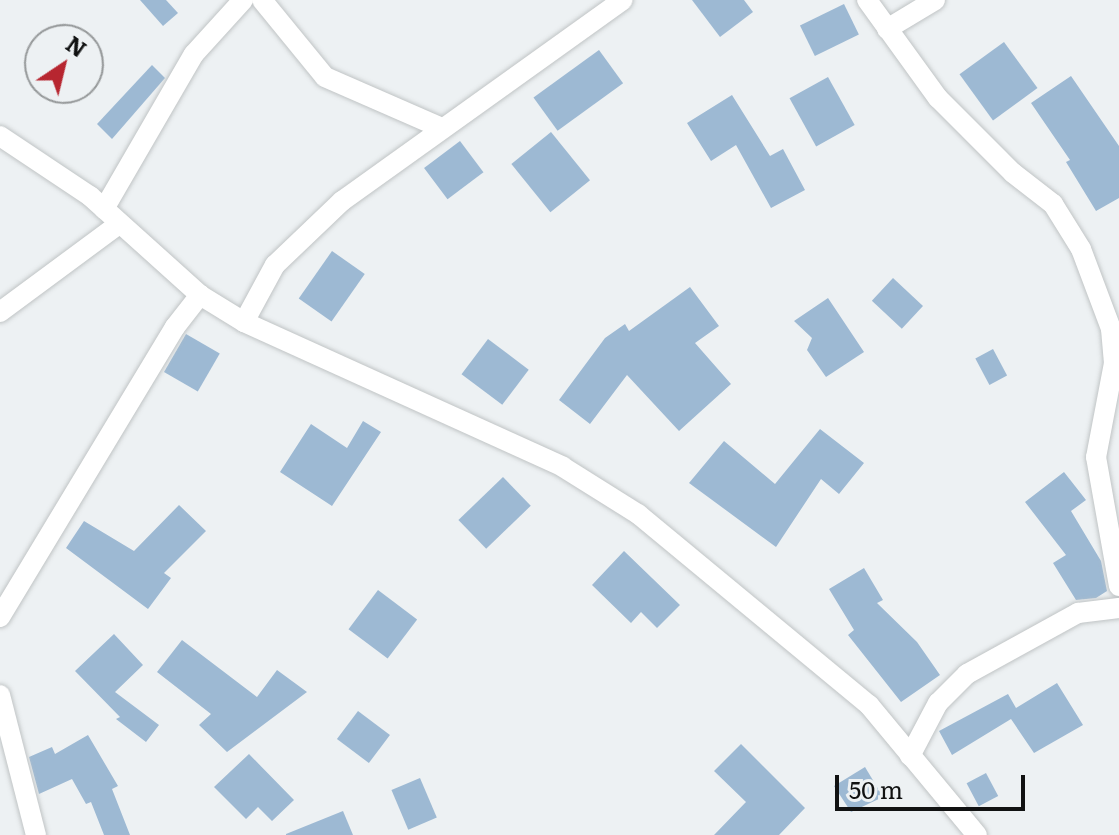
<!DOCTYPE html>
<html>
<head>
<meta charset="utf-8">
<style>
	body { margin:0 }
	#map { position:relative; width:1119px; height:835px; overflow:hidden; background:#edf1f3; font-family:Literata,serif }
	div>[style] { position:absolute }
	.building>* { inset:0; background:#9db9d3; transform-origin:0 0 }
	.roads { filter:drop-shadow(0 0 2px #c0c4c5) drop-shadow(0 0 2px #c0c4c5) }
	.street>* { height:20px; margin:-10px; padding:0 10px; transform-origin:10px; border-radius:10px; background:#fff }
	span { translate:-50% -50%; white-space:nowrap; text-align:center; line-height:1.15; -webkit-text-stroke:7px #edf1f3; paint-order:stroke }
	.north { position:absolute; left:24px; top:24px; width:80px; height:80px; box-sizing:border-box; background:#edf1f3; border:2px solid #959899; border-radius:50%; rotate:35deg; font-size:22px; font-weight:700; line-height:32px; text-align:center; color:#111212 }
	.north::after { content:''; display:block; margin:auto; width:28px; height:36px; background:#b72630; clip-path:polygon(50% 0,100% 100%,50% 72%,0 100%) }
	.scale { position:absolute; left:835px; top:775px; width:190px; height:36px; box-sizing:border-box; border:4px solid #111212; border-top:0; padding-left:10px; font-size:24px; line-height:28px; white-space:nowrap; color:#111212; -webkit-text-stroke:6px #edf1f3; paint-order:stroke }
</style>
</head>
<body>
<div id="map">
	<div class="building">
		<i style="clip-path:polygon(140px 0,166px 0,178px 13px,163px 26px)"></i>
		<i style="clip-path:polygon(692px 0,744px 0,753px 12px,720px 37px)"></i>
		<i style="left:844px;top:4px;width:34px;height:49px;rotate:64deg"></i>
		<i style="left:1004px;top:42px;width:57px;height:55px;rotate:54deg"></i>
		<i style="left:599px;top:50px;width:41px;height:81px;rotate:54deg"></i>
		<i style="clip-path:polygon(152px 65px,165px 78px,112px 139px,97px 124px)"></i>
		<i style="clip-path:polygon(1071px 76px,1119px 146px,1119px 198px,1096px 211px,1066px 162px,1070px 160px,1031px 103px)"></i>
		<i style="left:828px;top:77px;width:55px;height:44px;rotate:61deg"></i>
		<i style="clip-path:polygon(732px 95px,770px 156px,783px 149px,805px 190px,771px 208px,736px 145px,711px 161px,687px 123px)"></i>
		<i style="left:551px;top:132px;width:62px;height:51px;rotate:51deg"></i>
		<i style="left:460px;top:141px;width:39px;height:45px;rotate:53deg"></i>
		<i style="left:332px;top:251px;width:40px;height:58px;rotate:35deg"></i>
		<i style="left:893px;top:278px;width:41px;height:31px;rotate:43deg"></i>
		<i style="clip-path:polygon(690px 287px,719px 326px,695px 343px,731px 384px,679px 431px,627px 375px,590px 424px,559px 400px,605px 338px,625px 324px,629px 331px)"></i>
		<i style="clip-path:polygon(828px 298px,864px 352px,826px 377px,807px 350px,812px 338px,794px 321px)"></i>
		<i style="left:186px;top:334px;width:39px;height:44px;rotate:30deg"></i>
		<i style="left:488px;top:339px;width:51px;height:44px;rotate:37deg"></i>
		<i style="left:993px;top:349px;width:30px;height:20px;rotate:62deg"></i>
		<i style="clip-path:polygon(363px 421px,381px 432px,332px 506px,280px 472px,311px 424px,347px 448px)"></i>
		<i style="clip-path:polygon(820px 429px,864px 463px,839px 494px,821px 479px,776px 547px,689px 483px,724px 441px,775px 484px)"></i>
		<i style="clip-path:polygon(1064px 472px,1086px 500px,1071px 511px,1101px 561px,1107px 591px,1096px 598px,1076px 600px,1053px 563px,1066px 555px,1025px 502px)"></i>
		<i style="left:503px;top:477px;width:40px;height:62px;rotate:46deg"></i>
		<i style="clip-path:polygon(179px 505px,206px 531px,164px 573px,171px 578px,148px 609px,66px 548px,84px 521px,134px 551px)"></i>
		<i style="clip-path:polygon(624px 551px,680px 605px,657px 628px,641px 612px,631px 623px,592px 585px)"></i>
		<i style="clip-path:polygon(864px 568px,883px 600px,877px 603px,917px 642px,940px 675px,901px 702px,848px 635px,854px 630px,829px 589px)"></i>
		<i style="left:378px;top:590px;width:49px;height:49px;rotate:37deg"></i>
		<i style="clip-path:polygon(114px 634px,143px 665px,115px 692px,159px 725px,146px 742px,116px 719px,120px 717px,75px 671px)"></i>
		<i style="clip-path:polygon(182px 640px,257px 697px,277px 670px,307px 692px,227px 752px,199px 725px,211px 714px,157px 672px)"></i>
		<i style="clip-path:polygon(1057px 683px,1083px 725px,1034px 753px,1011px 719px,952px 755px,939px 731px,1008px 694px,1016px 708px)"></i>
		<i style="left:358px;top:711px;width:40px;height:35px;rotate:37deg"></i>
		<i style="clip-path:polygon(88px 735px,118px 786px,112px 789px,130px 835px,104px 835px,91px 802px,86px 804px,72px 779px,39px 794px,29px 757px,52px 747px,55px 754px)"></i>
		<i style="clip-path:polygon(741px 744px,805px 808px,779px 835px,714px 835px,746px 802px,714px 771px)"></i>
		<i style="clip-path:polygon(249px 754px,294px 800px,272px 821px,258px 807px,246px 819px,214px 787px)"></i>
		<i style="clip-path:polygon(865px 767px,883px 797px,851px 812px,834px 786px)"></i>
		<i style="left:986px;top:773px;width:26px;height:22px;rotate:62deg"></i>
		<i style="left:420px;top:778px;width:43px;height:31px;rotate:67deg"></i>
		<i style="clip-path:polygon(343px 811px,353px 835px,286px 835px,286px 834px)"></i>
	</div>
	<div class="roads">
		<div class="street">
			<i style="left:262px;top:0;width:99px;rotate:50.7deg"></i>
			<i style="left:325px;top:77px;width:128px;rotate:23.6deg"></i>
			<i style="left:867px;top:0;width:121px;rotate:54.1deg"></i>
			<i style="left:938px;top:98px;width:106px;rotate:45deg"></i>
			<i style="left:1013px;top:173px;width:51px;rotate:37.8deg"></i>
			<i style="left:1053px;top:204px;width:53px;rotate:58.1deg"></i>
			<i style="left:1081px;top:249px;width:85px;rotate:69.4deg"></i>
			<i style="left:1111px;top:329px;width:34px;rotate:85deg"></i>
			<i style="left:1114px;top:363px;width:96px;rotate:100.8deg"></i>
			<i style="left:1096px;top:457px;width:131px;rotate:79.9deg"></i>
			<i style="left:887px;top:29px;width:56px;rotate:-31.1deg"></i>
			<i style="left:0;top:136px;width:108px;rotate:33.7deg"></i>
			<i style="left:90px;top:196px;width:148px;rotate:42deg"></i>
			<i style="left:200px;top:295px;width:52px;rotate:31.5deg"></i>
			<i style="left:244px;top:322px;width:350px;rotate:24.4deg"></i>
			<i style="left:563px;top:467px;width:89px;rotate:32.1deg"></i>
			<i style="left:638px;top:514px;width:300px;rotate:39.6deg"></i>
			<i style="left:869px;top:705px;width:169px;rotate:50.3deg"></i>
			<i style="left:104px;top:209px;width:179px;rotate:-59.9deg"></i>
			<i style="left:194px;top:54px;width:73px;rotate:-47.8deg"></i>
			<i style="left:0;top:312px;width:148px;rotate:-36.5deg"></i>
			<i style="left:244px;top:322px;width:65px;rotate:-61.5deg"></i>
			<i style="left:275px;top:265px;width:93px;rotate:-43.7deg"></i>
			<i style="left:342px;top:201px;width:345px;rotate:-35.6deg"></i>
			<i style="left:0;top:617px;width:339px;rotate:-58.9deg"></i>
			<i style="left:175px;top:327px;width:41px;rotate:-52deg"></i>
			<i style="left:0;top:695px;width:145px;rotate:75.6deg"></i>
			<i style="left:910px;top:756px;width:60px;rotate:-62.2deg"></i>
			<i style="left:938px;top:703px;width:41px;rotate:-45deg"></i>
			<i style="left:967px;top:674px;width:127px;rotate:-28.8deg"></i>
			<i style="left:1078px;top:613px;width:41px;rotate:-7deg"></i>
		</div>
	</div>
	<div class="north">N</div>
	<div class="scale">50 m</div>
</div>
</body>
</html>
